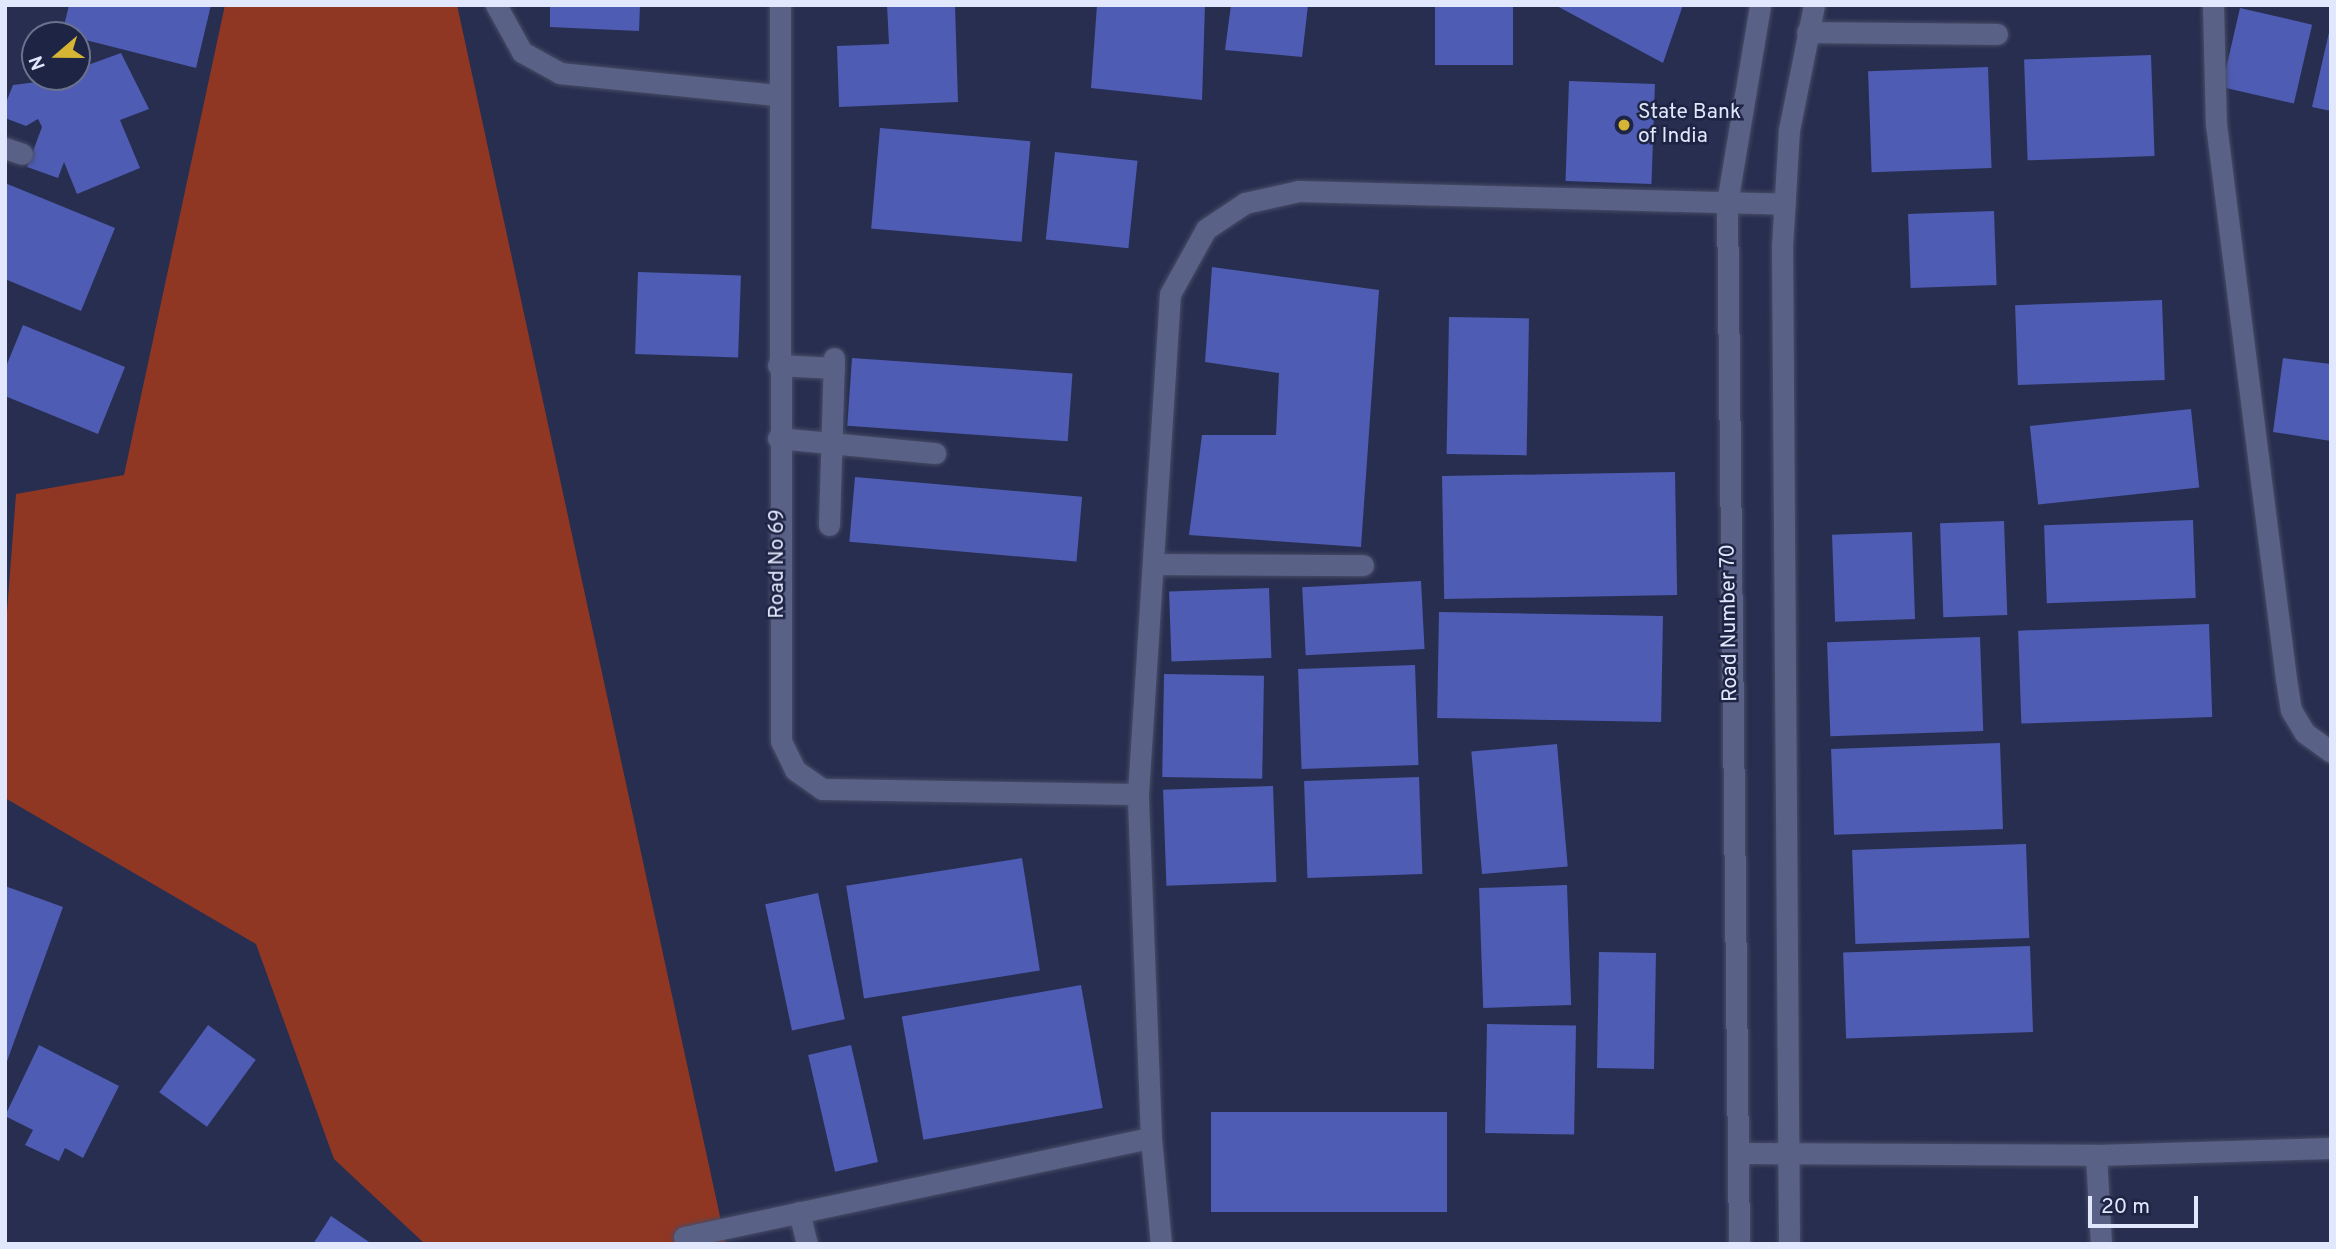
<!DOCTYPE html>
<html>
<head>
<meta charset="utf-8">
<style>
	body { margin:0 }
	#map { position:relative; width:2336px; height:1249px; overflow:hidden; background:#282e4f; font-family:Overpass,sans-serif }
	div>[style] { position:absolute }
	.green>* { inset:0; background:#903724 }
	.building>* { inset:0; background:#4e5cb3; transform-origin:0 0 }
	.roads { filter:drop-shadow(0 0 2px #474c67) drop-shadow(0 0 2px #474c67) }
	.minor>* { height:21px; margin:-10.5px; padding:0 10.5px; transform-origin:10.5px; border-radius:10.5px; background:#596286 }
	.dots>* { width:19px; height:19px; translate:-50% -50%; box-sizing:border-box; border:4px solid #1e2443; border-radius:50% }
	span { translate:-50% -50%; white-space:nowrap; text-align:center; line-height:1.15; -webkit-text-stroke:5px #1e2443; paint-order:stroke }
	.poi-label { font-size:21px; color:#e1e7fc }
	.left { translate:0 -50%; text-align:left }
	.street-label { font-size:21px; color:#e1e7fc }
	.frame { position:absolute; inset:0; border:7px solid #e1e7fc; pointer-events:none }
	.north { position:absolute; left:21px; top:21px; width:70px; height:70px; box-sizing:border-box; background:#1e2443; border:2px solid #6c728d; border-radius:50%; rotate:250deg; font-size:19px; font-weight:700; line-height:28px; text-align:center; color:#e1e7fc }
	.north::after { content:''; display:block; margin:auto; width:24px; height:32px; background:#d6b534; clip-path:polygon(50% 0,100% 100%,50% 72%,0 100%) }
	.scale { position:absolute; left:2088px; top:1196px; width:110px; height:32px; box-sizing:border-box; border:4px solid #e1e7fc; border-top:0; padding-left:9px; font-size:21px; line-height:24px; white-space:nowrap; color:#e1e7fc; -webkit-text-stroke:5px #1e2443; paint-order:stroke }
</style>
</head>
<body>
<div id="map">
	<div class="green">
		<i style="clip-path:polygon(225px 5px,457px 5px,726px 1244px,425px 1244px,334px 1159px,256px 944px,5px 798px,5px 639px,16px 494px,124px 475px)"></i>
	</div>
	<div class="building">
		<i style="clip-path:polygon(69px 5px,211px 5px,196px 68px,62px 34px)"></i>
		<i style="clip-path:polygon(550px 5px,640px 5px,639px 31px,550px 27px)"></i>
		<i style="clip-path:polygon(887px 5px,955px 5px,958px 102px,839px 107px,837px 46px,889px 44px)"></i>
		<i style="clip-path:polygon(1097px 5px,1205px 5px,1202px 100px,1091px 88px)"></i>
		<i style="clip-path:polygon(1231px 5px,1308px 5px,1302px 57px,1225px 50px)"></i>
		<i style="left:1435px;top:5px;width:78px;height:60px"></i>
		<i style="clip-path:polygon(1555px 5px,1683px 5px,1663px 63px)"></i>
		<i style="left:2240px;top:8px;width:74px;height:81px;rotate:13deg"></i>
		<i style="clip-path:polygon(2330px 28px,2331px 28px,2331px 111px,2312px 107px)"></i>
		<i style="clip-path:polygon(121px 53px,149px 109px,120px 120px,140px 168px,77px 194px,64px 162px,58px 178px,27px 167px,42px 127px,38px 119px,26px 126px,5px 118px,5px 105px,13px 85px,77px 77px,77px 69px)"></i>
		<i style="left:2151px;top:55px;width:101px;height:127px;rotate:88deg"></i>
		<i style="left:1988px;top:67px;width:101px;height:120px;rotate:88deg"></i>
		<i style="left:1569px;top:81px;width:86px;height:100px;rotate:2deg"></i>
		<i style="left:880px;top:128px;width:151px;height:101px;rotate:5deg"></i>
		<i style="left:1055px;top:152px;width:83px;height:88px;rotate:6deg"></i>
		<i style="clip-path:polygon(5px 183px,115px 228px,81px 311px,5px 279px)"></i>
		<i style="left:1994px;top:211px;width:74px;height:86px;rotate:88deg"></i>
		<i style="clip-path:polygon(1212px 267px,1379px 290px,1361px 547px,1189px 535px,1202px 435px,1276px 435px,1279px 373px,1205px 362px)"></i>
		<i style="left:638px;top:272px;width:103px;height:82px;rotate:2deg"></i>
		<i style="left:2162px;top:300px;width:80px;height:147px;rotate:88deg"></i>
		<i style="left:1449px;top:317px;width:80px;height:137px;rotate:1deg"></i>
		<i style="clip-path:polygon(23px 325px,125px 367px,98px 434px,5px 396px,5px 369px)"></i>
		<i style="left:852px;top:358px;width:221px;height:68px;rotate:4deg"></i>
		<i style="clip-path:polygon(2283px 358px,2331px 364px,2331px 441px,2273px 432px)"></i>
		<i style="left:2191px;top:409px;width:79px;height:162px;rotate:84deg"></i>
		<i style="left:1675px;top:472px;width:123px;height:233px;rotate:89deg"></i>
		<i style="left:855px;top:477px;width:228px;height:65px;rotate:5deg"></i>
		<i style="left:2193px;top:520px;width:78px;height:149px;rotate:88deg"></i>
		<i style="left:2004px;top:521px;width:94px;height:64px;rotate:88deg"></i>
		<i style="left:1912px;top:532px;width:87px;height:80px;rotate:88deg"></i>
		<i style="left:1421px;top:581px;width:68px;height:119px;rotate:87deg"></i>
		<i style="left:1269px;top:588px;width:70px;height:100px;rotate:88deg"></i>
		<i style="left:1439px;top:612px;width:224px;height:106px;rotate:1deg"></i>
		<i style="left:2209px;top:624px;width:93px;height:191px;rotate:88deg"></i>
		<i style="left:1980px;top:637px;width:94px;height:153px;rotate:88deg"></i>
		<i style="left:1415px;top:665px;width:100px;height:117px;rotate:88deg"></i>
		<i style="left:1164px;top:674px;width:100px;height:103px;rotate:1deg"></i>
		<i style="left:2000px;top:743px;width:86px;height:169px;rotate:88deg"></i>
		<i style="left:1557px;top:744px;width:123px;height:86px;rotate:85deg"></i>
		<i style="left:1419px;top:777px;width:97px;height:115px;rotate:88deg"></i>
		<i style="left:1273px;top:786px;width:96px;height:110px;rotate:88deg"></i>
		<i style="left:2026px;top:844px;width:94px;height:174px;rotate:88deg"></i>
		<i style="left:1022px;top:858px;width:114px;height:178px;rotate:81deg"></i>
		<i style="left:1567px;top:885px;width:120px;height:88px;rotate:88deg"></i>
		<i style="clip-path:polygon(5px 886px,63px 907px,6px 1064px,5px 1064px)"></i>
		<i style="left:818px;top:893px;width:129px;height:54px;rotate:78deg"></i>
		<i style="left:2030px;top:946px;width:86px;height:187px;rotate:88deg"></i>
		<i style="left:1599px;top:952px;width:57px;height:116px;rotate:1deg"></i>
		<i style="left:1081px;top:985px;width:125px;height:182px;rotate:80deg"></i>
		<i style="left:1487px;top:1024px;width:89px;height:109px;rotate:1deg"></i>
		<i style="left:208px;top:1025px;width:59px;height:83px;rotate:36deg"></i>
		<i style="clip-path:polygon(39px 1045px,119px 1086px,83px 1158px,65px 1148px,59px 1161px,25px 1145px,33px 1130px,5px 1116px)"></i>
		<i style="left:851px;top:1045px;width:120px;height:44px;rotate:77deg"></i>
		<i style="left:1447px;top:1112px;width:100px;height:236px;rotate:90deg"></i>
		<i style="clip-path:polygon(331px 1216px,372px 1244px,313px 1244px)"></i>
	</div>
	<div class="roads">
		<div class="minor">
			<i style="left:496px;top:5px;width:54px;rotate:61deg"></i>
			<i style="left:522px;top:52px;width:43px;rotate:28.9deg"></i>
			<i style="left:560px;top:73px;width:219px;rotate:5.8deg"></i>
			<i style="left:780px;top:5px;width:736px;rotate:89.92deg"></i>
			<i style="left:781px;top:741px;width:32px;rotate:64deg"></i>
			<i style="left:795px;top:770px;width:33px;rotate:35deg"></i>
			<i style="left:822px;top:789px;width:316px;rotate:0.9deg"></i>
			<i style="left:2213px;top:5px;width:119px;rotate:88.6deg"></i>
			<i style="left:2216px;top:124px;width:559px;rotate:82.81deg"></i>
			<i style="left:2286px;top:679px;width:31px;rotate:81deg"></i>
			<i style="left:2291px;top:710px;width:27px;rotate:59deg"></i>
			<i style="left:2305px;top:733px;width:32px;rotate:36deg"></i>
			<i style="left:1807px;top:32px;width:190px;rotate:0.6deg"></i>
			<i style="left:5px;top:148px;width:18px;rotate:19deg"></i>
			<i style="left:778px;top:365px;width:56px;rotate:3.1deg"></i>
			<i style="left:778px;top:438px;width:158px;rotate:5.5deg"></i>
			<i style="left:829px;top:525px;width:167px;rotate:-88.3deg"></i>
			<i style="left:1153px;top:564px;width:210px;rotate:0.3deg"></i>
			<i style="left:1738px;top:1153px;width:358px;rotate:0.3deg"></i>
			<i style="left:2096px;top:1155px;width:235px;rotate:-1.7deg"></i>
			<i style="left:2096px;top:1155px;width:89px;rotate:86.8deg"></i>
			<i style="left:799px;top:1212px;width:33px;rotate:76deg"></i>
			<i style="left:684px;top:1237px;width:477px;rotate:-12deg"></i>
			<i style="left:1161px;top:1244px;width:106px;rotate:-95.4deg"></i>
			<i style="left:1151px;top:1138px;width:344px;rotate:-92.2deg"></i>
			<i style="left:1138px;top:794px;width:501px;rotate:-86.34deg"></i>
			<i style="left:1170px;top:294px;width:74px;rotate:-61deg"></i>
			<i style="left:1206px;top:229px;width:47px;rotate:-33.7deg"></i>
			<i style="left:1245px;top:203px;width:55px;rotate:-12.5deg"></i>
			<i style="left:1299px;top:191px;width:486px;rotate:1.5deg"></i>
			<i style="left:1739px;top:1244px;width:1041px;rotate:-90.66deg"></i>
			<i style="left:1727px;top:203px;width:201px;rotate:-80.5deg"></i>
			<i style="left:1789px;top:1244px;width:997px;rotate:-90.4deg"></i>
			<i style="left:1782px;top:247px;width:117px;rotate:-86.6deg"></i>
			<i style="left:1789px;top:130px;width:127px;rotate:-78.7deg"></i>
		</div>
	</div>
	<div class="dots">
		<i style="left:1624px;top:125px;background:#d6b534"></i>
	</div>
	<div class="poi-label">
		<span class="left" style="left:1638px;top:125px">State Bank<br>of India</span>
	</div>
	<div class="street-label">
		<span style="left:778px;top:564px;rotate:-90deg">Road No 69</span>
		<span style="left:1730px;top:623px;rotate:-91deg">Road Number 70</span>
	</div>
	<div class="frame"></div>
	<div class="north">N</div>
	<div class="scale">20 m</div>
</div>
</body>
</html>
